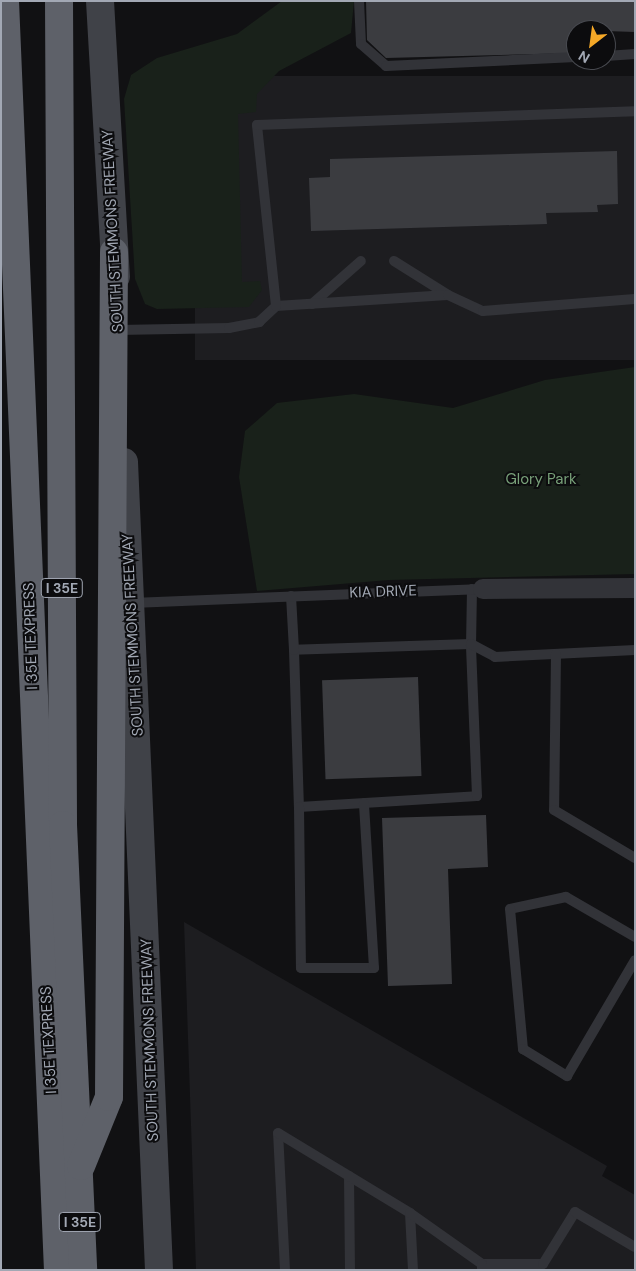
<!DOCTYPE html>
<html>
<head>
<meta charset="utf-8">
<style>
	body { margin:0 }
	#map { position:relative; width:636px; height:1271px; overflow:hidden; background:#111113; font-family:"DM Sans",sans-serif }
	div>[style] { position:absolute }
	.built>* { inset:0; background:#1d1d20; transform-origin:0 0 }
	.green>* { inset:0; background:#19211a }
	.building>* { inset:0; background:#3b3c40; transform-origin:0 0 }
	.lane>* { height:10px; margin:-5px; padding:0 5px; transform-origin:5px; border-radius:5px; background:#323338 }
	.street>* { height:20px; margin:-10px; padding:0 10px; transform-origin:10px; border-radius:10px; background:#323338 }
	.secondary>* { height:28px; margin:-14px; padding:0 14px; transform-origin:14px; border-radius:14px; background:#404248 }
	.highway>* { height:28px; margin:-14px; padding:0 14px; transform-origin:14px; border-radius:14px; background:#5e6169 }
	span { translate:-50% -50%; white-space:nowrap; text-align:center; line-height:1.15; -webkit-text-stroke:4px #0c0c0e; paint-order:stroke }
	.shield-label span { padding:1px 4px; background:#0c0c0e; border:1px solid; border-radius:4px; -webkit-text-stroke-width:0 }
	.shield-label { font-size:14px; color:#a2a8b4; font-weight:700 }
	.street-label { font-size:15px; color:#a2a8b4 }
	.park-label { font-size:15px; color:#78a079 }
	.frame { position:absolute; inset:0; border:2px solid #a2a8b4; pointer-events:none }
	.north { position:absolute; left:566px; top:20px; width:50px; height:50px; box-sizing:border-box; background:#0c0c0e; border:1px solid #484a50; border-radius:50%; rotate:210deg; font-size:14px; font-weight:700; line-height:20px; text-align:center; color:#a2a8b4 }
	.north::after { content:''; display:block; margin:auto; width:18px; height:22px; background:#f5a827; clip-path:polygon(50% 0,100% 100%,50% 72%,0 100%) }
</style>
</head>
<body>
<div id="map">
	<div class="built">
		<i style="left:635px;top:76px;width:284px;height:440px;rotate:90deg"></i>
		<i style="clip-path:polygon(184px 922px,607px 1166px,602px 1176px,635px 1195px,635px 1270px,196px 1270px)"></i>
	</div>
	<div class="green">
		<i style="clip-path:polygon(282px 1px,354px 1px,351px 33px,279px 71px,257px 94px,256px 112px,238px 114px,242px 282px,260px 281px,262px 290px,249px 307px,157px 309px,145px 304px,135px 279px,124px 99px,131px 75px,157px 58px,237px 34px)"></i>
		<i style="clip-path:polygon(635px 367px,635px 574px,389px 580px,257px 591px,239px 477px,245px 431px,277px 403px,354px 394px,453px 408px,545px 380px)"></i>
	</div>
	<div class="building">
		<i style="clip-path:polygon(366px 1px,635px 1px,635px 32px,576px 30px,576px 53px,386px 58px,367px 40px)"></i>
		<i style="clip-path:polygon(617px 151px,618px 204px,597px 205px,598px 212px,546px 213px,547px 224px,311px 231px,309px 178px,330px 177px,330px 159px)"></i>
		<i style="left:418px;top:677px;width:99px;height:96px;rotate:88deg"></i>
		<i style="clip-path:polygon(486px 815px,488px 867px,448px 869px,452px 984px,388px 986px,382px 818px)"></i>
	</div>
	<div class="lane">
		<i style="left:359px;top:1px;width:43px;rotate:87.3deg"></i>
		<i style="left:361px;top:44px;width:33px;rotate:41deg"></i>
		<i style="left:386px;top:66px;width:190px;rotate:-2.7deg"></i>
		<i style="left:606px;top:56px;width:29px;rotate:-4deg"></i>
		<i style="left:394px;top:261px;width:64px;rotate:32.2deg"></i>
		<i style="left:312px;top:304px;width:65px;rotate:-41.3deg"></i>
		<i style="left:276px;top:306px;width:172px;rotate:-3.7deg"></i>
		<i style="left:448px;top:295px;width:38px;rotate:25deg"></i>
		<i style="left:483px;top:311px;width:152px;rotate:-4.5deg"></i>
		<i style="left:118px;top:330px;width:111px;rotate:-1deg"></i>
		<i style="left:229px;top:328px;width:31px;rotate:-11deg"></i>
		<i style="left:259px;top:322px;width:23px;rotate:-43deg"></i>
		<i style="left:276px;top:306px;width:182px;rotate:-96deg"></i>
		<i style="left:257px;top:125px;width:378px;rotate:-2.1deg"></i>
		<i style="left:472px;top:589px;width:55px;rotate:91deg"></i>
		<i style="left:471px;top:644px;width:177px;rotate:178.1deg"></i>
		<i style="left:294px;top:650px;width:157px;rotate:88.2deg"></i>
		<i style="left:299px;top:807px;width:178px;rotate:-3.5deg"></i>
		<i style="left:477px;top:796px;width:152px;rotate:-92.3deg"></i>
		<i style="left:471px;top:644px;width:27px;rotate:28deg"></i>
		<i style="left:495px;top:657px;width:140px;rotate:-2.9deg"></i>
		<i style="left:291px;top:596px;width:54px;rotate:86.8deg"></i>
		<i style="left:132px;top:603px;width:345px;rotate:-2.3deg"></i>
		<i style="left:556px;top:654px;width:156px;rotate:90.7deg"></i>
		<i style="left:554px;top:810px;width:94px;rotate:30.7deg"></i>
		<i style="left:299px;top:807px;width:161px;rotate:89.3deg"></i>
		<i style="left:301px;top:968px;width:73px"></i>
		<i style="left:374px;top:968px;width:165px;rotate:-93.5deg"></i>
		<i style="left:635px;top:937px;width:80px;rotate:-149.9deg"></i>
		<i style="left:566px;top:897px;width:57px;rotate:167.9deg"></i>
		<i style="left:510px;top:909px;width:141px;rotate:84.7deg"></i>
		<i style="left:523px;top:1049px;width:52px;rotate:31.5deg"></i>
		<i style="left:567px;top:1076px;width:134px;rotate:-59.6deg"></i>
		<i style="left:349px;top:1176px;width:94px;rotate:89.4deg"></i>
		<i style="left:410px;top:1213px;width:57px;rotate:87deg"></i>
		<i style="left:482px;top:1264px;width:61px"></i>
		<i style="left:543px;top:1264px;width:61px;rotate:-58.4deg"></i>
		<i style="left:575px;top:1212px;width:69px;rotate:30.3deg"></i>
		<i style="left:285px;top:1270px;width:137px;rotate:-92.9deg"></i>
		<i style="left:278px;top:1133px;width:154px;rotate:31.2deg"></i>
		<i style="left:410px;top:1213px;width:88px;rotate:35.3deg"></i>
		<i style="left:482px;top:1264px;width:6px;rotate:90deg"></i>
	</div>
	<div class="street">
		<i style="left:483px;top:589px;width:152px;rotate:-0.4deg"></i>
	</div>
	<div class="secondary">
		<i style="left:100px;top:1px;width:276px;rotate:86.7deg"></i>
		<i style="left:124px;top:462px;width:809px;rotate:87.52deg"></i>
	</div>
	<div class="highway">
		<i style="left:5px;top:1px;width:1270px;rotate:87.61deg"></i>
		<i style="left:59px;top:1px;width:824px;rotate:89.72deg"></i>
		<i style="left:63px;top:825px;width:445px;rotate:87.4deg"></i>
		<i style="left:81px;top:1166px;width:74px;rotate:-67.9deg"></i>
		<i style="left:109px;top:1097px;width:845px;rotate:-89.66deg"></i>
	</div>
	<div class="shield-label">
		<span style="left:62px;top:588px">I 35E</span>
		<span style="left:80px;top:1222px">I 35E</span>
	</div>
	<div class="street-label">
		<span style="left:113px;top:231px;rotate:-93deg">SOUTH STEMMONS FREEWAY</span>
		<span style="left:383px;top:592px;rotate:-2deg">KIA DRIVE</span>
		<span style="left:133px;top:635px;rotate:-93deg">SOUTH STEMMONS FREEWAY</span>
		<span style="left:31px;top:636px;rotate:-92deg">I 35E TEXPRESS</span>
		<span style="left:49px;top:1040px;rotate:-93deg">I 35E TEXPRESS</span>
		<span style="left:150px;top:1040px;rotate:-92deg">SOUTH STEMMONS FREEWAY</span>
	</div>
	<div class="park-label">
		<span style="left:541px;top:480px">Glory Park</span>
	</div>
	<div class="frame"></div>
	<div class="north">N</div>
</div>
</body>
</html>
